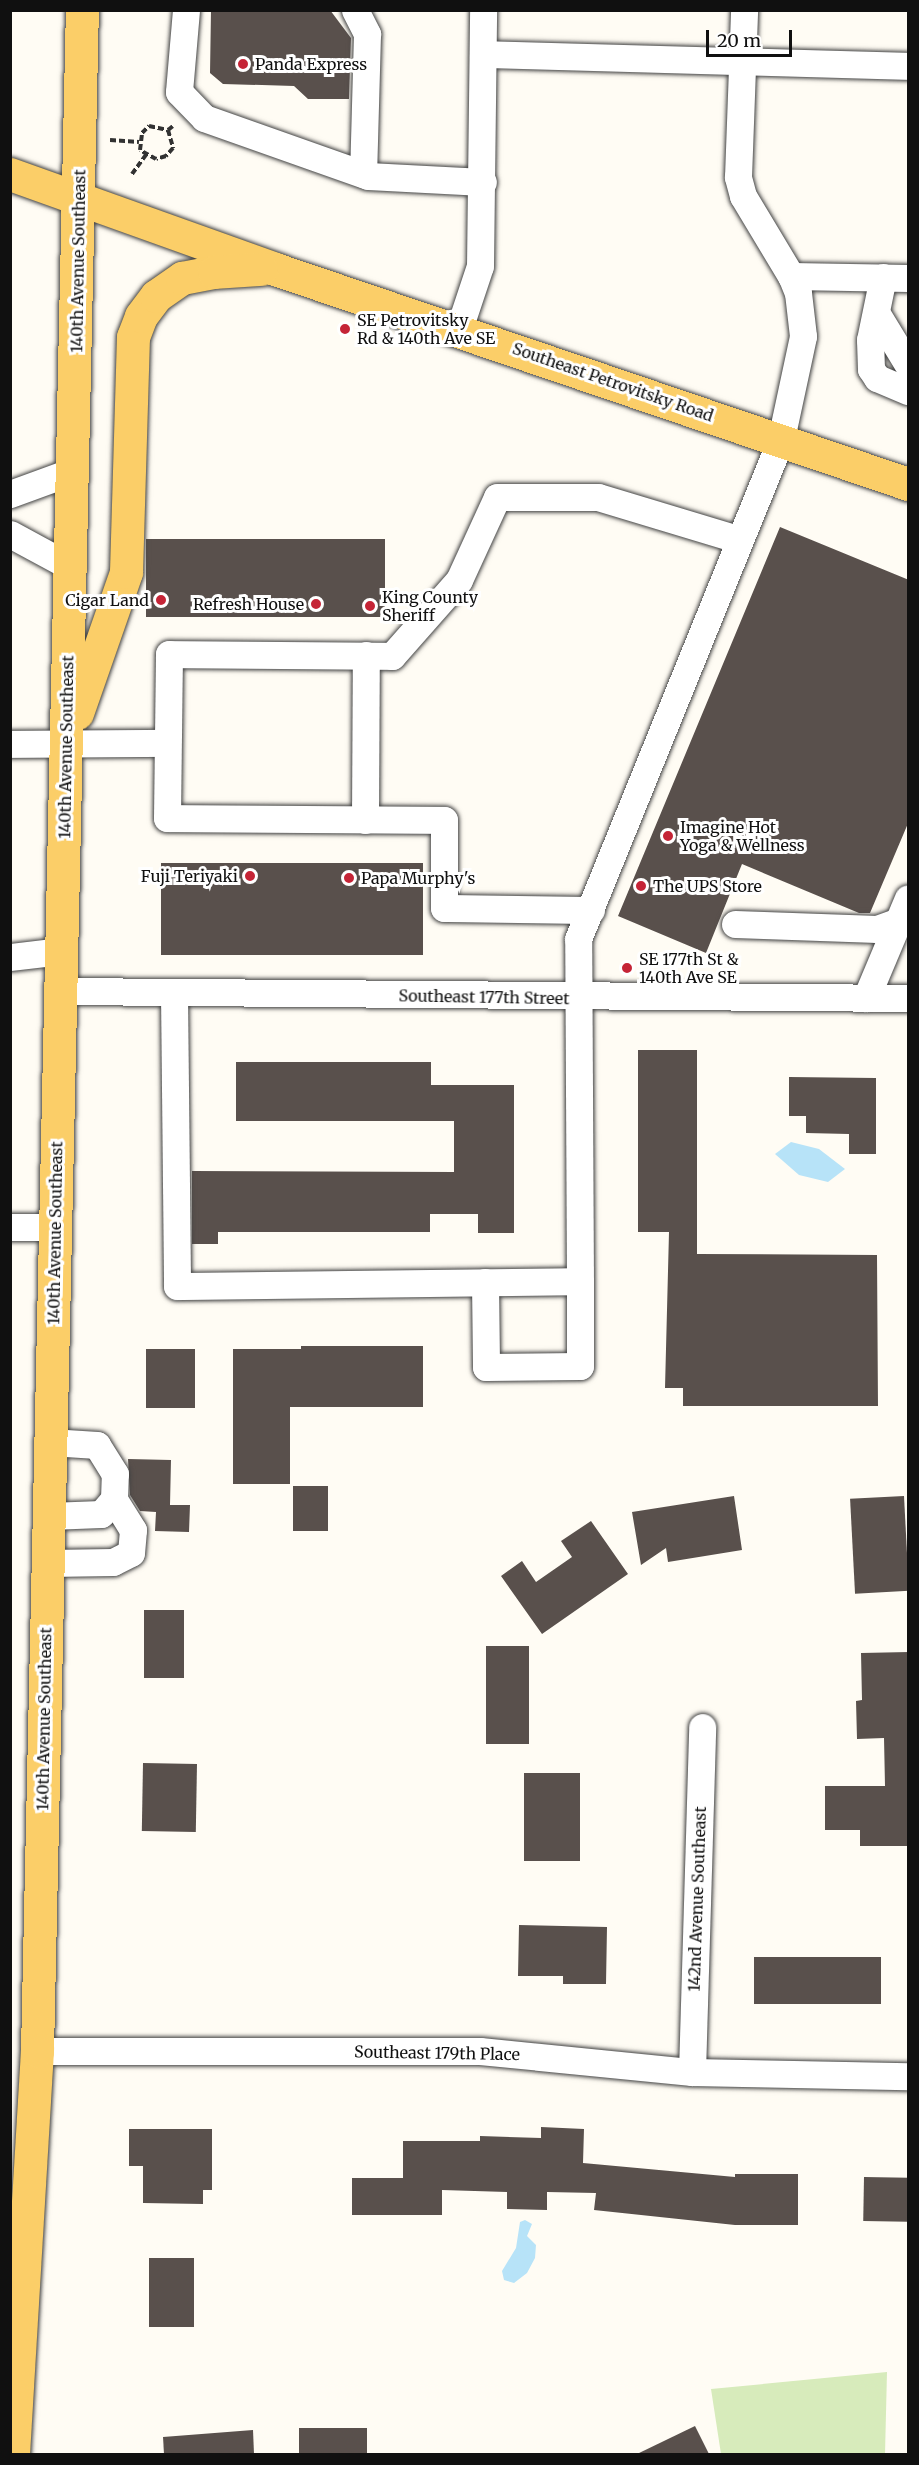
<!DOCTYPE html>
<html>
<head>
<meta charset="utf-8">
<style>
	body { margin:0 }
	#map { position:relative; width:919px; height:2465px; overflow:hidden; background:#fffcf4; font-family:Merriweather,serif }
	div>[style] { position:absolute }
	.green>* { inset:0; background:#d7ebbb }
	.water>* { inset:0; background:#b7e3f8 }
	.building>* { inset:0; background:#59504c; transform-origin:0 0 }
	.path>* { height:4px; margin-top:-2px; transform-origin:0; background:repeating-linear-gradient(90deg,#323232 0 6px,transparent 0 9px) }
	.roads { filter:drop-shadow(0 0 2px #434343) drop-shadow(0 0 2px #434343) }
	.minor>* { height:27px; margin:-13.5px; padding:0 13.5px; transform-origin:13.5px; border-radius:13.5px; background:#fff }
	.major>* { height:33px; margin:-16.5px; padding:0 16.5px; transform-origin:16.5px; border-radius:16.5px; background:#fbce68 }
	.dots>* { width:16px; height:16px; translate:-50% -50%; box-sizing:border-box; border:3px solid #fff; border-radius:50% }
	span { translate:-50% -50%; white-space:nowrap; text-align:center; line-height:1.15; -webkit-text-stroke:6px #fff; paint-order:stroke }
	.poi-label { font-size:16px; color:#101010 }
	.left { translate:0 -50%; text-align:left }
	.right { translate:-100% -50%; text-align:right }
	.street-label { font-size:16px; color:#101010 }
	.frame { position:absolute; inset:0; border:12px solid #101010; pointer-events:none }
	.scale { position:absolute; left:706px; top:30px; width:86px; height:27px; box-sizing:border-box; border:3px solid #101010; border-top:0; padding-left:8px; font-size:18px; line-height:21px; white-space:nowrap; color:#101010; -webkit-text-stroke:4px #fff; paint-order:stroke }
</style>
</head>
<body>
<div id="map">
	<div class="green">
		<i style="clip-path:polygon(887px 2372px,885px 2454px,721px 2454px,711px 2389px)"></i>
	</div>
	<div class="water">
		<i style="clip-path:polygon(791px 1142px,819px 1149px,845px 1169px,828px 1182px,799px 1175px,775px 1154px)"></i>
		<i style="clip-path:polygon(525px 2220px,532px 2224px,527px 2236px,536px 2245px,535px 2258px,527px 2273px,514px 2283px,504px 2280px,502px 2271px,516px 2248px,520px 2222px)"></i>
	</div>
	<div class="building">
		<i style="clip-path:polygon(211px 10px,330px 10px,351px 38px,349px 99px,308px 99px,294px 86px,223px 84px,210px 73px)"></i>
		<i style="clip-path:polygon(780px 527px,909px 580px,909px 821px,870px 913px,859px 913px,742px 864px,706px 953px,618px 916px)"></i>
		<i style="left:146px;top:539px;width:239px;height:78px"></i>
		<i style="left:161px;top:863px;width:262px;height:92px"></i>
		<i style="clip-path:polygon(638px 1050px,697px 1050px,697px 1254px,877px 1255px,878px 1406px,683px 1406px,683px 1388px,665px 1388px,669px 1232px,638px 1232px)"></i>
		<i style="clip-path:polygon(236px 1062px,431px 1062px,431px 1085px,514px 1085px,514px 1233px,478px 1233px,478px 1214px,430px 1214px,430px 1232px,218px 1232px,218px 1244px,192px 1244px,192px 1171px,454px 1172px,454px 1121px,236px 1121px)"></i>
		<i style="clip-path:polygon(789px 1077px,876px 1078px,876px 1154px,849px 1154px,849px 1134px,806px 1133px,806px 1116px,789px 1116px)"></i>
		<i style="clip-path:polygon(301px 1346px,423px 1346px,423px 1407px,290px 1407px,290px 1484px,233px 1484px,233px 1349px,301px 1349px)"></i>
		<i style="left:146px;top:1349px;width:49px;height:59px"></i>
		<i style="clip-path:polygon(128px 1459px,171px 1460px,170px 1505px,190px 1505px,189px 1532px,155px 1531px,156px 1512px,140px 1511px,130px 1495px)"></i>
		<i style="left:293px;top:1486px;width:35px;height:45px"></i>
		<i style="clip-path:polygon(734px 1496px,742px 1550px,668px 1562px,666px 1548px,641px 1565px,632px 1512px)"></i>
		<i style="left:904px;top:1496px;width:95px;height:54px;rotate:87deg"></i>
		<i style="clip-path:polygon(591px 1521px,628px 1574px,542px 1634px,501px 1576px,522px 1561px,536px 1582px,572px 1557px,561px 1541px)"></i>
		<i style="left:144px;top:1610px;width:40px;height:68px"></i>
		<i style="left:486px;top:1646px;width:43px;height:98px"></i>
		<i style="clip-path:polygon(909px 1652px,909px 1846px,860px 1846px,860px 1830px,825px 1830px,825px 1786px,885px 1786px,884px 1738px,857px 1739px,856px 1701px,862px 1700px,861px 1653px)"></i>
		<i style="left:143px;top:1763px;width:54px;height:68px;rotate:1deg"></i>
		<i style="left:524px;top:1773px;width:56px;height:88px"></i>
		<i style="clip-path:polygon(519px 1925px,607px 1927px,606px 1984px,563px 1984px,563px 1976px,518px 1976px)"></i>
		<i style="left:754px;top:1957px;width:127px;height:47px"></i>
		<i style="clip-path:polygon(541px 2127px,584px 2129px,583px 2163px,735px 2177px,735px 2174px,798px 2174px,798px 2225px,735px 2225px,594px 2210px,596px 2193px,547px 2192px,547px 2210px,507px 2209px,507px 2192px,442px 2190px,442px 2215px,352px 2215px,352px 2178px,403px 2178px,403px 2141px,480px 2141px,480px 2136px,541px 2138px)"></i>
		<i style="clip-path:polygon(129px 2129px,212px 2129px,212px 2190px,203px 2190px,203px 2204px,143px 2203px,143px 2166px,129px 2166px)"></i>
		<i style="left:864px;top:2177px;width:45px;height:44px;rotate:1deg"></i>
		<i style="left:149px;top:2258px;width:45px;height:69px"></i>
		<i style="clip-path:polygon(695px 2426px,709px 2454px,637px 2454px)"></i>
		<i style="left:299px;top:2428px;width:68px;height:26px"></i>
		<i style="clip-path:polygon(253px 2430px,254px 2454px,164px 2454px,163px 2437px)"></i>
	</div>
	<div class="path">
		<i style="left:168px;top:130px;width:19px;rotate:74deg"></i>
		<i style="left:173px;top:148px;width:11px;rotate:131deg"></i>
		<i style="left:166px;top:156px;width:10px;rotate:163deg"></i>
		<i style="left:156px;top:159px;width:18px;rotate:-151deg"></i>
		<i style="left:140px;top:150px;width:17px;rotate:-83deg"></i>
		<i style="left:142px;top:133px;width:10px;rotate:-45deg"></i>
		<i style="left:149px;top:126px;width:19px;rotate:12deg"></i>
		<i style="left:168px;top:130px;width:6px;rotate:-39deg"></i>
		<i style="left:110px;top:140px;width:29px;rotate:4deg"></i>
		<i style="left:132px;top:174px;width:24px;rotate:-54deg"></i>
	</div>
	<div class="roads">
		<div class="minor">
			<i style="left:186px;top:10px;width:82px;rotate:94.9deg"></i>
			<i style="left:179px;top:92px;width:36px;rotate:46deg"></i>
			<i style="left:204px;top:118px;width:174px;rotate:19.5deg"></i>
			<i style="left:368px;top:176px;width:115px;rotate:3deg"></i>
			<i style="left:355px;top:10px;width:27px;rotate:63deg"></i>
			<i style="left:367px;top:34px;width:140px;rotate:91.6deg"></i>
			<i style="left:483px;top:54px;width:425px;rotate:1.6deg"></i>
			<i style="left:791px;top:276px;width:117px;rotate:1deg"></i>
			<i style="left:883px;top:277px;width:64px;rotate:101.7deg"></i>
			<i style="left:870px;top:340px;width:29px;rotate:88deg"></i>
			<i style="left:871px;top:369px;width:11px;rotate:56deg"></i>
			<i style="left:877px;top:378px;width:34px;rotate:23deg"></i>
			<i style="left:877px;top:314px;width:60px;rotate:58.7deg"></i>
			<i style="left:459px;top:329px;width:66px;rotate:-71.6deg"></i>
			<i style="left:480px;top:266px;width:256px;rotate:-89.3deg"></i>
			<i style="left:10px;top:494px;width:67px;rotate:-20.1deg"></i>
			<i style="left:10px;top:534px;width:69px;rotate:28.4deg"></i>
			<i style="left:10px;top:744px;width:157px;rotate:-0.4deg"></i>
			<i style="left:365px;top:820px;width:165px;rotate:-89.7deg"></i>
			<i style="left:591px;top:910px;width:147px;rotate:-179.2deg"></i>
			<i style="left:444px;top:908px;width:88px;rotate:-90deg"></i>
			<i style="left:444px;top:820px;width:277px;rotate:-179.6deg"></i>
			<i style="left:167px;top:818px;width:164px;rotate:-89.3deg"></i>
			<i style="left:169px;top:654px;width:223px;rotate:0.5deg"></i>
			<i style="left:392px;top:656px;width:101px;rotate:-48.6deg"></i>
			<i style="left:459px;top:580px;width:91px;rotate:-65.4deg"></i>
			<i style="left:497px;top:497px;width:101px"></i>
			<i style="left:598px;top:497px;width:148px;rotate:16.8deg"></i>
			<i style="left:735px;top:924px;width:142px;rotate:2deg"></i>
			<i style="left:877px;top:929px;width:33px;rotate:-20deg"></i>
			<i style="left:10px;top:957px;width:51px;rotate:-6.7deg"></i>
			<i style="left:60px;top:991px;width:848px;rotate:0.47deg"></i>
			<i style="left:174px;top:993px;width:293px;rotate:89.4deg"></i>
			<i style="left:177px;top:1286px;width:403px;rotate:-0.7deg"></i>
			<i style="left:580px;top:1281px;width:342px;rotate:-90.3deg"></i>
			<i style="left:578px;top:939px;width:540px;rotate:-67.9deg"></i>
			<i style="left:781px;top:439px;width:105px;rotate:-77.9deg"></i>
			<i style="left:803px;top:336px;width:43px;rotate:-96.6deg"></i>
			<i style="left:798px;top:293px;width:18px;rotate:-112deg"></i>
			<i style="left:791px;top:276px;width:93px;rotate:-121deg"></i>
			<i style="left:743px;top:196px;width:20px;rotate:-105deg"></i>
			<i style="left:738px;top:177px;width:167px;rotate:-87.9deg"></i>
			<i style="left:866px;top:998px;width:108px;rotate:-67.2deg"></i>
			<i style="left:10px;top:1227px;width:45px"></i>
			<i style="left:485px;top:1282px;width:85px;rotate:89.3deg"></i>
			<i style="left:486px;top:1367px;width:94px;rotate:-0.6deg"></i>
			<i style="left:580px;top:1366px;width:85px;rotate:-90deg"></i>
			<i style="left:49px;top:1516px;width:52px;rotate:-2.2deg"></i>
			<i style="left:101px;top:1514px;width:20px;rotate:-49deg"></i>
			<i style="left:48px;top:1563px;width:65px;rotate:-0.9deg"></i>
			<i style="left:113px;top:1562px;width:20px;rotate:-27deg"></i>
			<i style="left:131px;top:1553px;width:23px;rotate:-85deg"></i>
			<i style="left:133px;top:1530px;width:36px;rotate:-122deg"></i>
			<i style="left:114px;top:1499px;width:25px;rotate:-88deg"></i>
			<i style="left:115px;top:1474px;width:34px;rotate:-122deg"></i>
			<i style="left:97px;top:1445px;width:47px;rotate:-176.3deg"></i>
			<i style="left:37px;top:2051px;width:443px"></i>
			<i style="left:480px;top:2051px;width:213px;rotate:5.7deg"></i>
			<i style="left:692px;top:2072px;width:216px;rotate:1.1deg"></i>
			<i style="left:692px;top:2072px;width:345px;rotate:-88.3deg"></i>
		</div>
		<div class="major">
			<i style="left:10px;top:174px;width:282px;rotate:19.7deg"></i>
			<i style="left:275px;top:269px;width:669px;rotate:18.76deg"></i>
			<i style="left:77px;top:713px;width:149px;rotate:-70.8deg"></i>
			<i style="left:126px;top:572px;width:235px;rotate:-88.3deg"></i>
			<i style="left:133px;top:337px;width:22px;rotate:-69deg"></i>
			<i style="left:141px;top:316px;width:25px;rotate:-53deg"></i>
			<i style="left:156px;top:296px;width:32px;rotate:-35deg"></i>
			<i style="left:182px;top:278px;width:33px;rotate:-11deg"></i>
			<i style="left:214px;top:272px;width:47px;rotate:-3.7deg"></i>
			<i style="left:13px;top:2454px;width:404px;rotate:-86.6deg"></i>
			<i style="left:37px;top:2051px;width:2041px;rotate:-88.74deg"></i>
		</div>
	</div>
	<div class="dots">
		<i style="left:243px;top:64px;background:#c52436"></i>
		<i style="left:345px;top:329px;background:#c52436"></i>
		<i style="left:161px;top:600px;background:#c52436"></i>
		<i style="left:316px;top:604px;background:#c52436"></i>
		<i style="left:370px;top:606px;background:#c52436"></i>
		<i style="left:668px;top:836px;background:#c52436"></i>
		<i style="left:250px;top:876px;background:#c52436"></i>
		<i style="left:349px;top:878px;background:#c52436"></i>
		<i style="left:641px;top:886px;background:#c52436"></i>
		<i style="left:627px;top:968px;background:#c52436"></i>
	</div>
	<div class="poi-label">
		<span class="left" style="left:255px;top:64px">Panda Express</span>
		<span class="left" style="left:357px;top:329px">SE Petrovitsky<br>Rd &amp; 140th Ave SE</span>
		<span class="left" style="left:382px;top:606px">King County<br>Sheriff</span>
		<span class="right" style="left:149px;top:600px">Cigar Land</span>
		<span class="right" style="left:304px;top:604px">Refresh House</span>
		<span class="left" style="left:680px;top:836px">Imagine Hot<br>Yoga &amp; Wellness</span>
		<span class="right" style="left:238px;top:876px">Fuji Teriyaki</span>
		<span class="left" style="left:361px;top:878px">Papa Murphy's</span>
		<span class="left" style="left:653px;top:886px">The UPS Store</span>
		<span class="left" style="left:639px;top:968px">SE 177th St &amp;<br>140th Ave SE</span>
	</div>
	<div class="street-label">
		<span style="left:78px;top:261px;rotate:-89deg">140th Avenue Southeast</span>
		<span style="left:613px;top:382px;rotate:19deg">Southeast Petrovitsky Road</span>
		<span style="left:66px;top:747px;rotate:-89deg">140th Avenue Southeast</span>
		<span style="left:484px;top:997px;rotate:1deg">Southeast 177th Street</span>
		<span style="left:55px;top:1233px;rotate:-89deg">140th Avenue Southeast</span>
		<span style="left:44px;top:1719px;rotate:-89deg">140th Avenue Southeast</span>
		<span style="left:697px;top:1899px;rotate:-88deg">142nd Avenue Southeast</span>
		<span style="left:437px;top:2053px;rotate:1deg">Southeast 179th Place</span>
	</div>
	<div class="frame"></div>
	<div class="scale">20 m</div>
</div>
</body>
</html>
